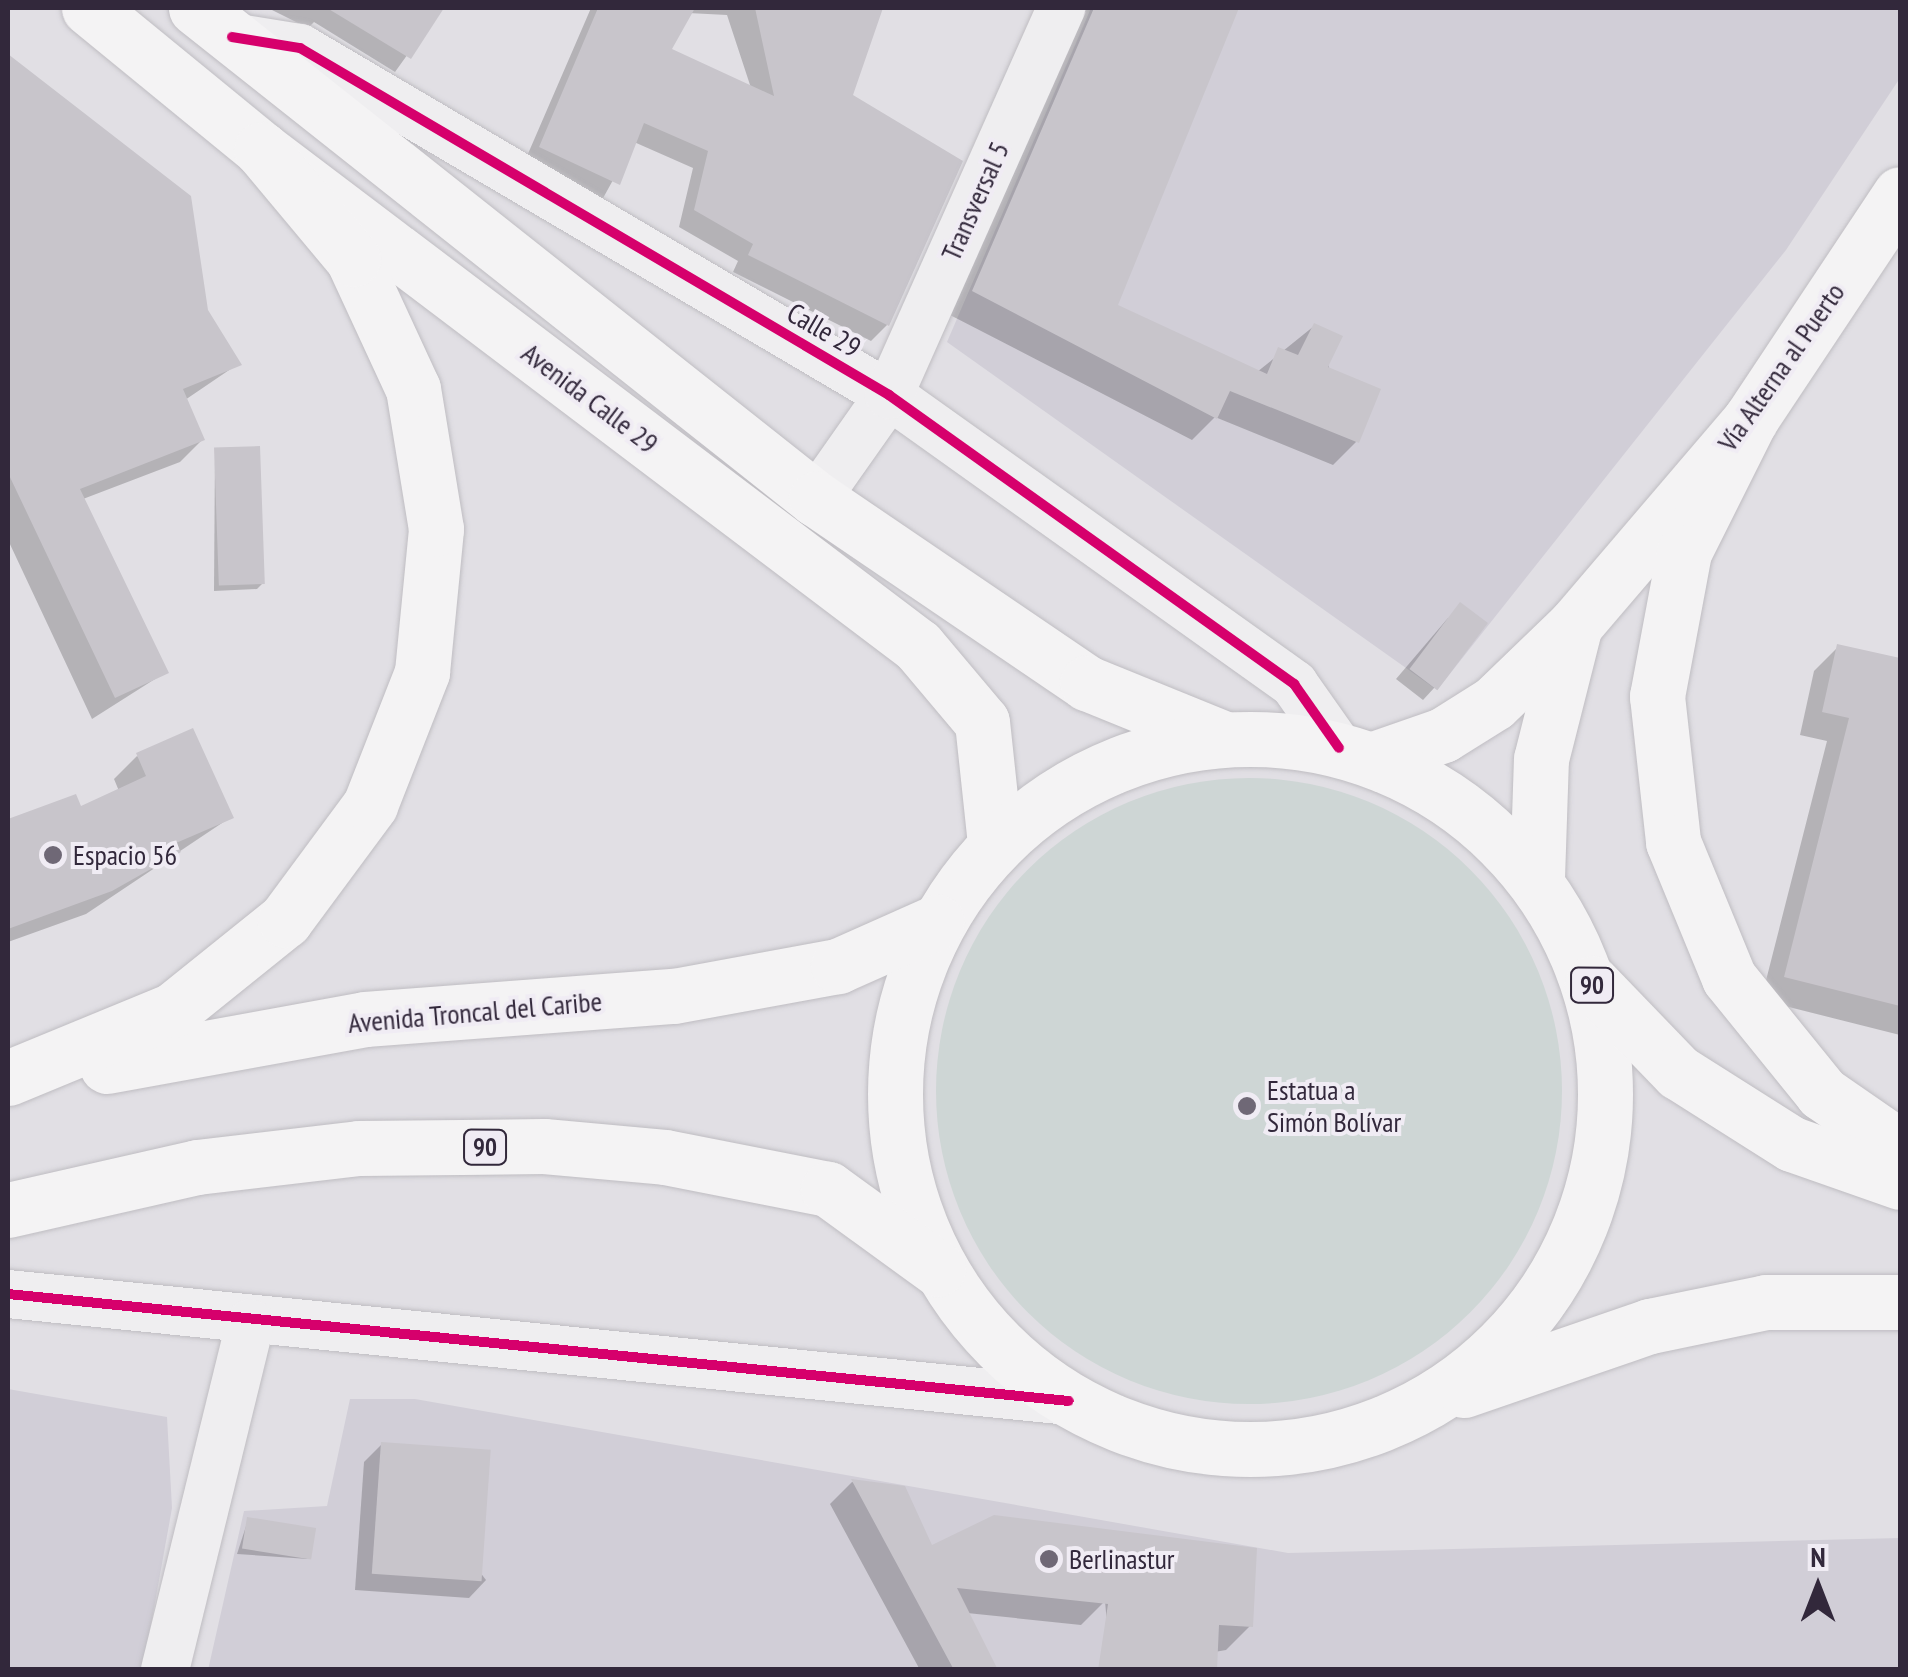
<!DOCTYPE html>
<html>
<head>
<meta charset="utf-8">
<style>
	body { margin:0 }
	#map { position:relative; width:1908px; height:1677px; overflow:hidden; background:#e1dfe4; font-family:"PT Sans Narrow",sans-serif }
	div>[style] { position:absolute }
	.built>* { inset:0; background:#d1ced7 }
	.green>* { inset:0; background:#ced6d5 }
	.round { border-radius:50% }
	.shadow>* { inset:0; background:#0003 }
	.building>* { inset:0; background:#c8c5cb; transform-origin:0 0 }
	.roads { filter:drop-shadow(0 0 2px #bfbdc2) drop-shadow(0 0 2px #bfbdc2) }
	.minor>* { height:48px; margin:-24px; padding:0 24px; transform-origin:24px; border-radius:24px; background:#efeef0 }
	.major>* { height:55px; margin:-27.5px; padding:0 27.5px; transform-origin:27.5px; border-radius:27.5px; background:#f4f3f4 }
	.highway>* { height:55px; margin:-27.5px; padding:0 27.5px; transform-origin:27.5px; border-radius:27.5px; background:#f4f3f4 }
	.highway>.ring { margin:-27.5px; padding:0; box-sizing:content-box; background:none; border:55px solid #f4f3f4; border-radius:50% }
	.cycleway>* { height:10px; margin:-5px; padding:0 5px; transform-origin:5px; border-radius:5px; background:#d6006c }
	.dots>* { width:28px; height:28px; translate:-50% -50%; box-sizing:border-box; border:5px solid #f0ecf4; border-radius:50% }
	span { translate:-50% -50%; white-space:nowrap; text-align:center; line-height:1.15; -webkit-text-stroke:8px #f0ecf4; paint-order:stroke }
	.shield-label span { padding:2px 8px; background:#f0ecf4; border:2px solid; border-radius:8px; -webkit-text-stroke-width:0 }
	.shield-label { font-size:25px; color:#32283b; font-weight:700 }
	.street-label { font-size:28px; color:#32283b }
	.poi-label { font-size:28px; color:#32283b }
	.left { translate:0 -50%; text-align:left }
	.frame { position:absolute; inset:0; border:10px solid #32283b; pointer-events:none }
	.north { position:absolute; left:1768px; top:1537px; width:100px; height:100px; -webkit-text-stroke:8px #f0ecf4; paint-order:stroke; rotate:0deg; font-size:28px; font-weight:700; line-height:40px; text-align:center; color:#32283b }
	.north::after { content:''; display:block; margin:auto; width:35px; height:45px; background:#32283b; clip-path:polygon(50% 0,100% 100%,50% 72%,0 100%) }
</style>
</head>
<body>
<div id="map">
	<div class="built">
		<i style="clip-path:polygon(1091px 8px,1900px 8px,1900px 78px,1786px 250px,1437px 690px,947px 342px)"></i>
		<i style="clip-path:polygon(8px 1389px,167px 1417px,172px 1508px,143px 1669px,8px 1669px)"></i>
		<i style="clip-path:polygon(350px 1399px,415px 1399px,1288px 1553px,1900px 1538px,1900px 1669px,208px 1670px,244px 1511px,327px 1506px)"></i>
	</div>
	<div class="green">
		<i class="round" style="left:936px;top:778px;width:626px;height:626px"></i>
	</div>
	<div class="shadow">
		<i style="clip-path:polygon(268px 8px,429px 8px,438px 12px,395px 72px,314px 22px,308px 28px)"></i>
		<i style="clip-path:polygon(evenodd,591px 8px,880px 10px,850px 96px,887px 325px,871px 341px,733px 272px,738px 261px,679px 227px,693px 168px,634px 142px,602px 200px,524px 163px,591px 8px,688px 13px,727px 15px,751px 88px,668px 50px,688px 13px)"></i>
		<i style="clip-path:polygon(1083px 8px,1236px 8px,1114px 307px,1257px 372px,1314px 326px,1356px 442px,1333px 465px,1215px 417px,1192px 440px,950px 315px)"></i>
		<i style="clip-path:polygon(8px 57px,188px 197px,205px 311px,238px 364px,185px 400px,202px 440px,180px 462px,83px 499px,166px 672px,92px 719px,8px 540px)"></i>
		<i style="clip-path:polygon(215px 450px,263px 583px,257px 589px,214px 591px)"></i>
		<i style="clip-path:polygon(1448px 618px,1435px 687px,1423px 700px,1396px 679px)"></i>
		<i style="clip-path:polygon(1838px 647px,1900px 661px,1900px 1035px,1761px 1000px,1827px 741px,1800px 735px,1814px 671px)"></i>
		<i style="clip-path:polygon(137px 756px,231px 817px,86px 914px,8px 942px,8px 821px,75px 797px,79px 809px,119px 791px,114px 779px)"></i>
		<i style="clip-path:polygon(382px 1444px,486px 1580px,469px 1598px,355px 1590px,364px 1462px)"></i>
		<i style="clip-path:polygon(852px 1482px,903px 1489px,931px 1548px,1250px 1626px,1226px 1650px,1111px 1670px,1105px 1601px,1081px 1625px,967px 1613px,995px 1670px,920px 1670px,830px 1504px)"></i>
		<i style="clip-path:polygon(248px 1520px,308px 1559px,237px 1554px)"></i>
	</div>
	<div class="building">
		<i style="clip-path:polygon(327px 8px,444px 8px,411px 59px)"></i>
		<i style="clip-path:polygon(598px 8px,695px 8px,672px 49px,774px 96px,755px 8px,883px 8px,853px 95px,963px 161px,889px 326px,748px 255px,753px 244px,694px 210px,708px 151px,644px 123px,620px 185px,539px 147px)"></i>
		<i style="clip-path:polygon(1094px 8px,1239px 8px,1118px 305px,1267px 374px,1278px 347px,1298px 355px,1314px 323px,1343px 336px,1328px 367px,1381px 389px,1359px 443px,1230px 391px,1217px 419px,972px 291px)"></i>
		<i style="clip-path:polygon(8px 54px,191px 196px,208px 310px,242px 365px,183px 389px,205px 440px,80px 489px,169px 673px,115px 698px,8px 473px)"></i>
		<i style="left:260px;top:446px;width:138px;height:46px;rotate:88deg"></i>
		<i style="left:1460px;top:602px;width:35px;height:84px;rotate:37deg"></i>
		<i style="clip-path:polygon(1837px 644px,1900px 658px,1900px 1006px,1784px 977px,1849px 718px,1822px 712px)"></i>
		<i style="clip-path:polygon(193px 728px,234px 818px,176px 843px,181px 852px,112px 891px,8px 929px,8px 819px,76px 794px,81px 806px,146px 776px,136px 753px)"></i>
		<i style="left:381px;top:1442px;width:110px;height:132px;rotate:4deg"></i>
		<i style="clip-path:polygon(851px 1479px,905px 1486px,932px 1545px,994px 1515px,1257px 1548px,1253px 1627px,1219px 1625px,1217px 1670px,1098px 1670px,1108px 1604px,957px 1588px,998px 1670px,954px 1670px)"></i>
		<i style="left:247px;top:1517px;width:70px;height:32px;rotate:9deg"></i>
	</div>
	<div class="roads">
		<div class="minor">
			<i style="left:232px;top:37px;width:69px;rotate:9.2deg"></i>
			<i style="left:300px;top:48px;width:684px;rotate:30.5deg"></i>
			<i style="left:889px;top:395px;width:498px;rotate:35.5deg"></i>
			<i style="left:1294px;top:684px;width:78px;rotate:54.9deg"></i>
			<i style="left:816px;top:499px;width:127px;rotate:-54.9deg"></i>
			<i style="left:889px;top:395px;width:424px;rotate:-66deg"></i>
			<i style="left:8px;top:1294px;width:1066px;rotate:5.76deg"></i>
			<i style="left:165px;top:1670px;width:357px;rotate:-76.2deg"></i>
		</div>
		<div class="major">
			<i style="left:89px;top:8px;width:222px;rotate:39.3deg"></i>
			<i style="left:261px;top:149px;width:824px;rotate:37.11deg"></i>
			<i style="left:918px;top:646px;width:99px;rotate:49.9deg"></i>
			<i style="left:982px;top:722px;width:123px;rotate:83.9deg"></i>
			<i style="left:196px;top:8px;width:791px;rotate:38.38deg"></i>
			<i style="left:816px;top:499px;width:328px;rotate:34.2deg"></i>
			<i style="left:1087px;top:683px;width:149px;rotate:22.1deg"></i>
			<i style="left:1374px;top:759px;width:73px;rotate:-19.2deg"></i>
			<i style="left:1443px;top:735px;width:60px;rotate:-32.1deg"></i>
			<i style="left:1494px;top:703px;width:112px;rotate:-43.9deg"></i>
			<i style="left:1575px;top:625px;width:270px;rotate:-49.5deg"></i>
			<i style="left:1750px;top:420px;width:271px;rotate:-56.4deg"></i>
			<i style="left:1537px;top:878px;width:119px;rotate:-88.1deg"></i>
			<i style="left:1541px;top:759px;width:138px;rotate:-75.8deg"></i>
		</div>
		<div class="highway">
			<i style="left:1750px;top:420px;width:148px;rotate:116.6deg"></i>
			<i style="left:1684px;top:552px;width:147px;rotate:100.6deg"></i>
			<i style="left:1657px;top:696px;width:147px;rotate:83.7deg"></i>
			<i style="left:1673px;top:842px;width:147px;rotate:67.6deg"></i>
			<i style="left:1729px;top:978px;width:148px;rotate:51deg"></i>
			<i style="left:1822px;top:1093px;width:95px;rotate:34.7deg"></i>
			<i class="ring" style="left:895px;top:739px;width:655px;height:655px"></i>
			<i style="left:1592px;top:983px;width:124px;rotate:46deg"></i>
			<i style="left:1678px;top:1072px;width:135px;rotate:32.3deg"></i>
			<i style="left:1792px;top:1144px;width:114px;rotate:19.4deg"></i>
			<i style="left:107px;top:1066px;width:262px;rotate:-10.3deg"></i>
			<i style="left:365px;top:1019px;width:310px;rotate:-4.3deg"></i>
			<i style="left:674px;top:996px;width:167px;rotate:-10.4deg"></i>
			<i style="left:838px;top:966px;width:108px;rotate:-24deg"></i>
			<i style="left:8px;top:1078px;width:178px;rotate:-22.4deg"></i>
			<i style="left:173px;top:1010px;width:144px;rotate:-38.8deg"></i>
			<i style="left:285px;top:920px;width:143px;rotate:-53.5deg"></i>
			<i style="left:370px;top:805px;width:143px;rotate:-68.6deg"></i>
			<i style="left:422px;top:672px;width:144px;rotate:-84.4deg"></i>
			<i style="left:436px;top:529px;width:142px;rotate:-99.3deg"></i>
			<i style="left:413px;top:389px;width:143px;rotate:-114.8deg"></i>
			<i style="left:353px;top:259px;width:143px;rotate:-129.9deg"></i>
			<i style="left:8px;top:1210px;width:194px;rotate:-12.8deg"></i>
			<i style="left:197px;top:1167px;width:163px;rotate:-6.7deg"></i>
			<i style="left:359px;top:1148px;width:185px;rotate:-0.6deg"></i>
			<i style="left:544px;top:1146px;width:121px;rotate:5.2deg"></i>
			<i style="left:665px;top:1157px;width:166px;rotate:11.1deg"></i>
			<i style="left:828px;top:1189px;width:136px;rotate:36deg"></i>
			<i style="left:1464px;top:1390px;width:197px;rotate:-19deg"></i>
			<i style="left:1650px;top:1326px;width:118px;rotate:-11.7deg"></i>
			<i style="left:1766px;top:1302px;width:134px"></i>
		</div>
	</div>
	<div class="cycleway">
		<i style="left:232px;top:37px;width:69px;rotate:9.2deg"></i>
		<i style="left:300px;top:48px;width:684px;rotate:30.5deg"></i>
		<i style="left:889px;top:395px;width:498px;rotate:35.5deg"></i>
		<i style="left:1294px;top:684px;width:78px;rotate:54.9deg"></i>
		<i style="left:8px;top:1294px;width:1066px;rotate:5.76deg"></i>
	</div>
	<div class="dots">
		<i style="left:53px;top:855px;background:#6f6876"></i>
		<i style="left:1247px;top:1106px;background:#6f6876"></i>
		<i style="left:1049px;top:1559px;background:#6f6876"></i>
	</div>
	<div class="shield-label">
		<span style="left:1592px;top:985px">90</span>
		<span style="left:485px;top:1147px">90</span>
	</div>
	<div class="street-label">
		<span style="left:975px;top:201px;rotate:-66deg">Transversal 5</span>
		<span style="left:824px;top:330px;rotate:30deg">Calle 29</span>
		<span style="left:1781px;top:367px;rotate:-55deg">Vía Alterna al Puerto</span>
		<span style="left:590px;top:398px;rotate:37deg">Avenida Calle 29</span>
		<span style="left:475px;top:1012px;rotate:-5deg">Avenida Troncal del Caribe</span>
	</div>
	<div class="poi-label">
		<span class="left" style="left:73px;top:855px">Espacio 56</span>
		<span class="left" style="left:1267px;top:1106px">Estatua a<br>Simón Bolívar</span>
		<span class="left" style="left:1069px;top:1559px">Berlinastur</span>
	</div>
	<div class="frame"></div>
	<div class="north">N</div>
</div>
</body>
</html>
